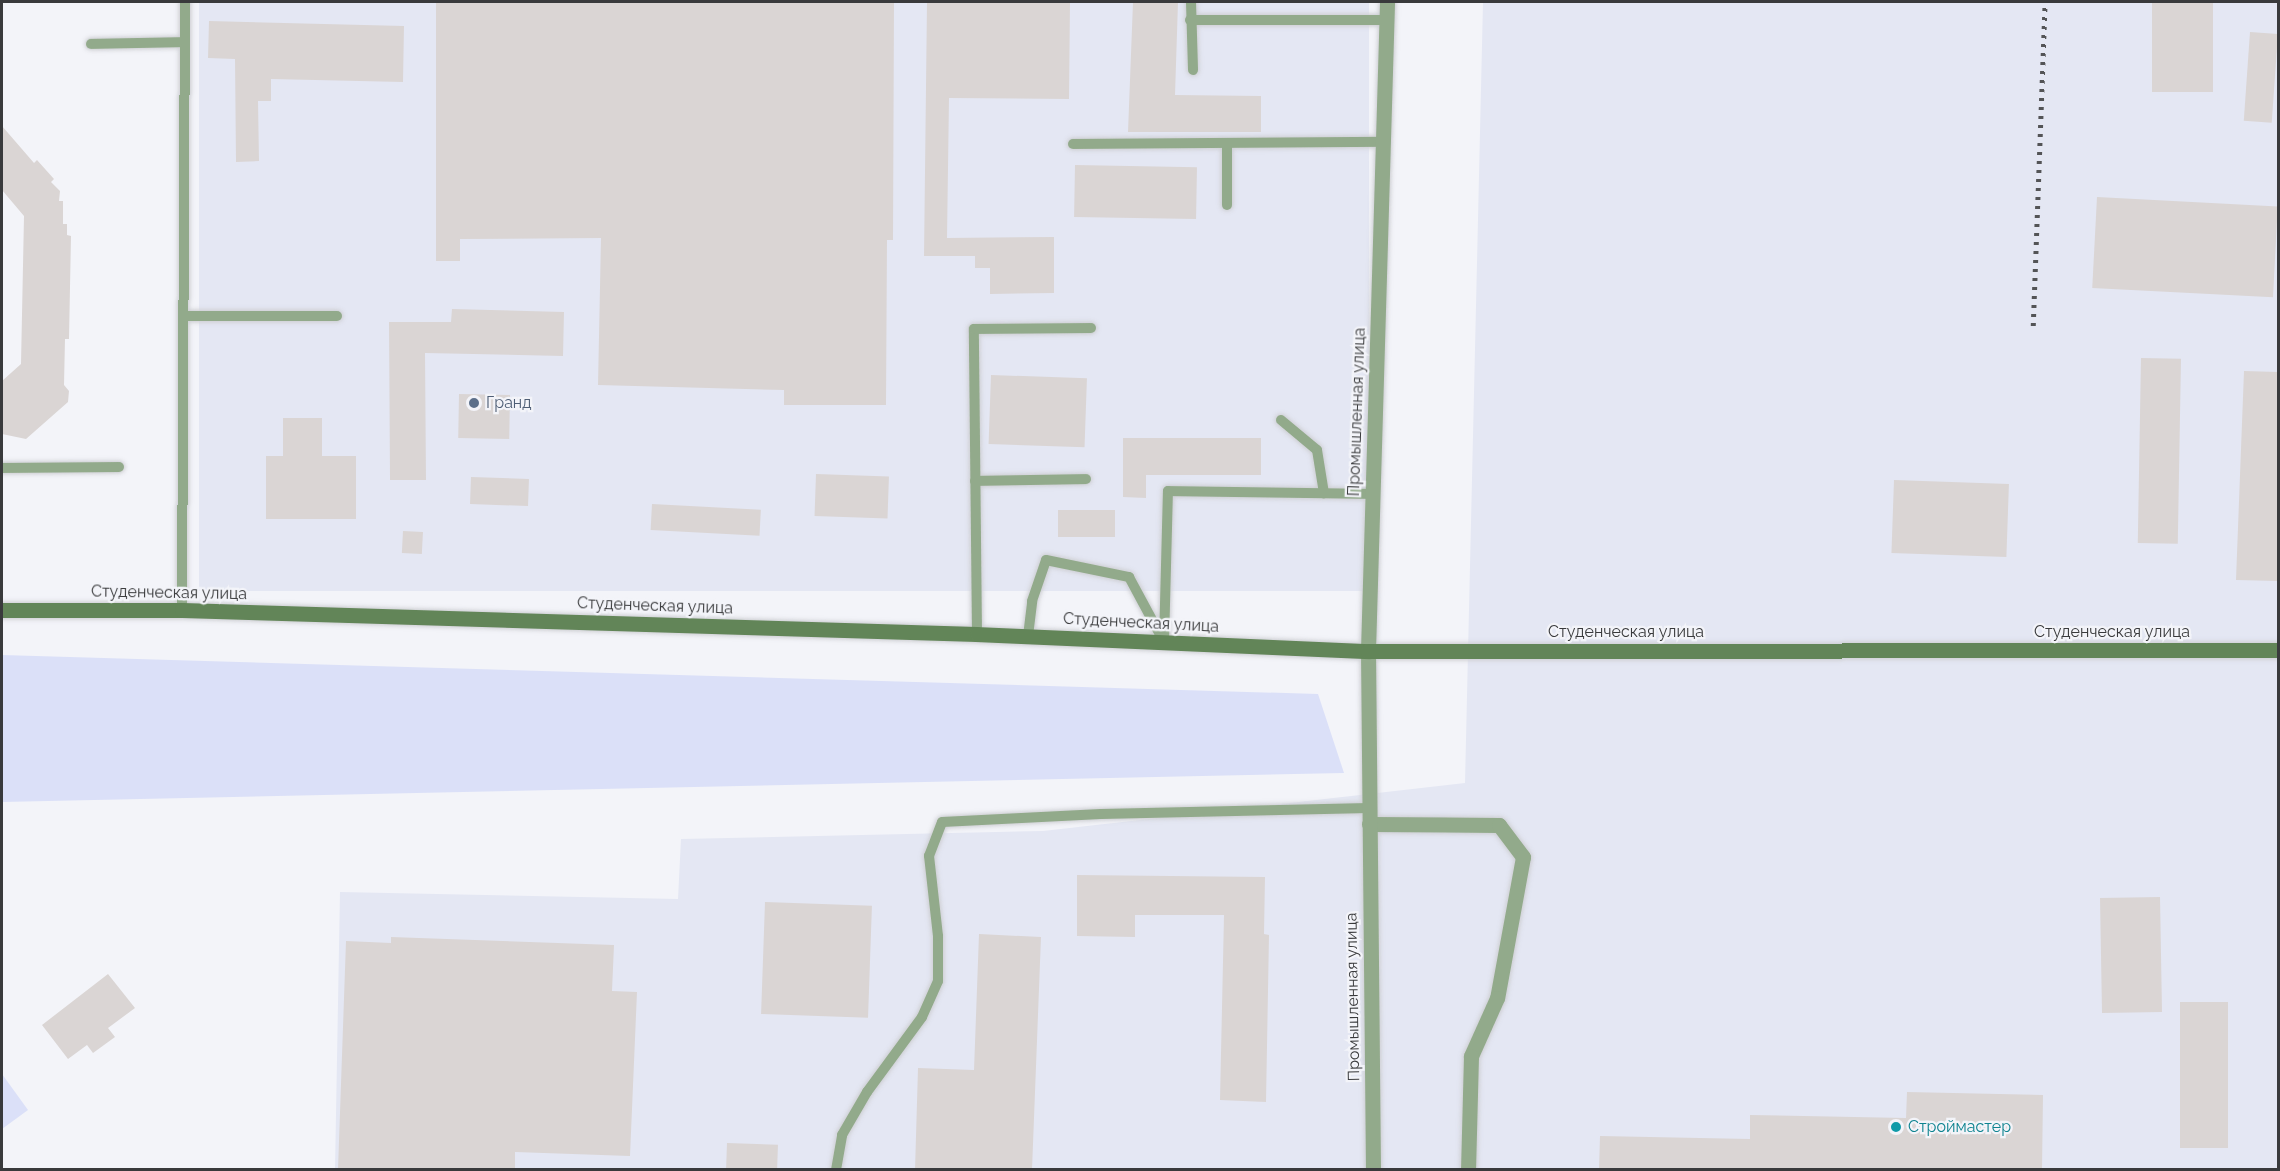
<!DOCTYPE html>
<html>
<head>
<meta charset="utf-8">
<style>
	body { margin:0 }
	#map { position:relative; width:2280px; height:1171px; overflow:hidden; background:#f3f4f9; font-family:Raleway,sans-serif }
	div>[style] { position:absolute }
	.built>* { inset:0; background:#e4e7f3; transform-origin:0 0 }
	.green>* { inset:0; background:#dbe0f8 }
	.building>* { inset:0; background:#dad5d4; transform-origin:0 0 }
	.roads { filter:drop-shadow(0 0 2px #cecfd3) drop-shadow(0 0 2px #cecfd3) }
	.service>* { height:10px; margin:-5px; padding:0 5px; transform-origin:5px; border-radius:5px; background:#92aa8b }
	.minor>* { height:15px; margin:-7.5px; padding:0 7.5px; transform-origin:7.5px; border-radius:7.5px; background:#92aa8b }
	.secondary>* { height:15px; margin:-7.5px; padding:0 7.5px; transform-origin:7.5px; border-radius:7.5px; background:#628558 }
	.rail>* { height:4.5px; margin-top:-2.25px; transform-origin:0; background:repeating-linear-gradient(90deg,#535456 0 3px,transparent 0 9px) }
	.dots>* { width:16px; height:16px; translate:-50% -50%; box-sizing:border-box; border:3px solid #f3f4f9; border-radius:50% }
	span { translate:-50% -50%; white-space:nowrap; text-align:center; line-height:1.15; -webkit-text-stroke:4.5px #f3f4f9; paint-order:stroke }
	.service-label { font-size:16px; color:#4e5e75 }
	.left { translate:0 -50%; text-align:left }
	.street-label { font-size:16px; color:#393a3c }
	.culture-label { font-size:16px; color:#0d838f }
	.frame { position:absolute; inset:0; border:3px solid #393a3c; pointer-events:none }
</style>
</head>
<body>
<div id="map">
	<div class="built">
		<i style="left:199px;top:2px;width:1170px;height:589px"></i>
		<i style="clip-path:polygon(1483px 2px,2278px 2px,2278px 1169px,335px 1170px,340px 892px,678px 899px,681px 839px,1043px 831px,1465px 783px)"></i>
	</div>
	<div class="green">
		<i style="clip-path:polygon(2px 655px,1318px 694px,1344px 773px,2px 802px)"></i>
		<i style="clip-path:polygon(2px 1074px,28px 1110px,2px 1129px)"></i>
	</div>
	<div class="building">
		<i style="clip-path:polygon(436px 2px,894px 2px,893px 240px,887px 240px,886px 405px,784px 405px,784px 390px,598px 385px,601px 238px,460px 239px,460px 261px,436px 261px)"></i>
		<i style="clip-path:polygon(927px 2px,1070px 2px,1069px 99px,949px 98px,947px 238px,1054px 237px,1054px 293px,990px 294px,990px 268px,975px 268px,975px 256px,924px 256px)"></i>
		<i style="clip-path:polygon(1133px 2px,1178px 2px,1175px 95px,1261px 96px,1261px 132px,1128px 132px)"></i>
		<i style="left:2152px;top:2px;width:61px;height:90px"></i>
		<i style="clip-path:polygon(209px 21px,404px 26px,403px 82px,271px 79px,271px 101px,258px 101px,259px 161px,236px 162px,235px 59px,208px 58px)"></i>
		<i style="left:2250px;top:32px;width:28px;height:89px;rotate:4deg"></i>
		<i style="clip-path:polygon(2px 126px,34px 163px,37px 160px,54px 179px,51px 182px,60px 191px,59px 201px,63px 201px,63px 224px,67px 224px,67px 235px,71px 236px,69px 339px,65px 339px,64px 385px,69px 391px,68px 402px,26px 439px,2px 434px,2px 381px,21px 364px,24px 216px,2px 190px)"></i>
		<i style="left:1075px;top:165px;width:122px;height:52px;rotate:1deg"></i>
		<i style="left:2097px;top:197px;width:181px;height:91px;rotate:3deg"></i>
		<i style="clip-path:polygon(452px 309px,564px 312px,563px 356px,425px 353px,426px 480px,390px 480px,389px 322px,451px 322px)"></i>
		<i style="left:2141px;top:358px;width:40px;height:185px;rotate:1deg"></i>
		<i style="clip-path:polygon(2244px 371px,2278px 372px,2278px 581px,2236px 580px)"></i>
		<i style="left:991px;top:375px;width:96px;height:69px;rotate:2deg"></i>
		<i style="left:459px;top:394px;width:51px;height:44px;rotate:1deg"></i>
		<i style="clip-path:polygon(283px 418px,322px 418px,322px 456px,356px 456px,356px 519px,266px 519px,266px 456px,283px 456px)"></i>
		<i style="clip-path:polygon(1123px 438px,1261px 438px,1261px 475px,1146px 475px,1146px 498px,1123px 497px)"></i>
		<i style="left:816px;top:474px;width:73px;height:42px;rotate:2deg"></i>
		<i style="left:471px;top:477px;width:58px;height:27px;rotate:2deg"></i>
		<i style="left:1894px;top:480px;width:115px;height:73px;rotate:2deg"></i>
		<i style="left:652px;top:504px;width:109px;height:26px;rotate:3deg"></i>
		<i style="left:1058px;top:510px;width:57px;height:27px"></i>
		<i style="left:403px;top:531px;width:20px;height:22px;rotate:3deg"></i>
		<i style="clip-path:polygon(1077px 875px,1265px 877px,1264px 934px,1269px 935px,1266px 1102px,1220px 1100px,1224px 915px,1135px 915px,1135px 937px,1077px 936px)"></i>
		<i style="left:2160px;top:897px;width:115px;height:60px;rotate:89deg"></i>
		<i style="left:765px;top:902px;width:107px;height:112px;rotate:2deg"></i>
		<i style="clip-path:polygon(979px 934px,1041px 937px,1032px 1170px,915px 1170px,918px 1068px,974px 1070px)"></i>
		<i style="clip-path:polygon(391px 937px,614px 945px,612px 991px,637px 992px,630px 1156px,515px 1152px,515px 1170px,338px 1170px,346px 941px,391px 943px)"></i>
		<i style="clip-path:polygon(108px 974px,135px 1008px,108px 1028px,115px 1037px,93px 1053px,87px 1045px,68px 1059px,42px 1025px)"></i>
		<i style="left:2180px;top:1002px;width:48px;height:146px"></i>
		<i style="clip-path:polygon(1907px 1092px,2043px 1095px,2042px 1170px,1599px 1170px,1600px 1136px,1750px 1139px,1750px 1115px,1906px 1118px)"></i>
		<i style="left:727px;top:1143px;width:51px;height:27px;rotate:2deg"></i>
	</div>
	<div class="roads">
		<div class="service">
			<i style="left:1191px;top:2px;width:68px;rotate:88.3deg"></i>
			<i style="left:1190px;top:20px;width:197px"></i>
			<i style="left:91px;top:44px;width:94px;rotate:-1.2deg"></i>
			<i style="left:1227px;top:143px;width:62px;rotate:90deg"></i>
			<i style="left:1073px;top:144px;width:311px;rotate:-0.4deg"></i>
			<i style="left:183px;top:316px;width:154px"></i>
			<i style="left:1281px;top:420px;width:47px;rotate:39.8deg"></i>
			<i style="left:1317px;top:450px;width:44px;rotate:80.8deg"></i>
			<i style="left:2px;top:468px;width:117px;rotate:-0.5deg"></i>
			<i style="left:975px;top:481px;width:111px;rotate:-1deg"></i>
			<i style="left:182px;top:610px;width:608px;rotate:-89.72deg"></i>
			<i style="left:977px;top:634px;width:305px;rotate:-90.6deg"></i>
			<i style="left:974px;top:329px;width:117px;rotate:-0.5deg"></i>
			<i style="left:1028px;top:636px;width:35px;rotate:-83deg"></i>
			<i style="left:1032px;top:601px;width:43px;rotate:-71.1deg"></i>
			<i style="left:1046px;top:560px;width:85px;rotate:11.6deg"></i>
			<i style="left:1129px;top:577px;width:74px;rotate:61.7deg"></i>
			<i style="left:1164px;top:642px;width:151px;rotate:-88.5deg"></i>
			<i style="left:1168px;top:491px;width:205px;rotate:0.8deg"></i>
			<i style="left:836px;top:1170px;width:36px;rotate:-80deg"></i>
			<i style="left:842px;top:1135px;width:50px;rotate:-59.8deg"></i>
			<i style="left:867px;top:1092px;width:93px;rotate:-53.7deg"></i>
			<i style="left:922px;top:1017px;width:39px;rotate:-66deg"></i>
			<i style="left:938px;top:981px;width:45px;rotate:-90deg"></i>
			<i style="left:938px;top:936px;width:81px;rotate:-96.4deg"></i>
			<i style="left:929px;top:856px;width:36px;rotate:-69deg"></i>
			<i style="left:942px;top:822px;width:159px;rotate:-2.9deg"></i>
			<i style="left:1101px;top:814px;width:268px;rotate:-1.3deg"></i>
		</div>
		<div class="minor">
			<i style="left:1369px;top:824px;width:130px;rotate:0.4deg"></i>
			<i style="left:1499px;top:825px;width:40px;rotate:53deg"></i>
			<i style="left:1523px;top:857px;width:143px;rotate:100.4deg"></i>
			<i style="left:1497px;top:998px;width:64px;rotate:114.1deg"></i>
			<i style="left:1471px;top:1056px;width:114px;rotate:91.5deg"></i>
			<i style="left:1373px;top:1170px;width:519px;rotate:-90.55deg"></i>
			<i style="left:1368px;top:651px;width:649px;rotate:-88.32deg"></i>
		</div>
		<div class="secondary">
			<i style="left:2px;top:610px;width:180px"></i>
			<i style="left:182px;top:610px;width:795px;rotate:1.73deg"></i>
			<i style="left:977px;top:634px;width:391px;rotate:2.5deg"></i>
			<i style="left:1368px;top:651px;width:910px;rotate:-0.06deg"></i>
		</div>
	</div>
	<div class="rail">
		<i style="left:2033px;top:326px;width:324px;rotate:-87.9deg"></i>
	</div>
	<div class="dots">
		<i style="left:474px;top:403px;background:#5c6f8a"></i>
		<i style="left:1896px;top:1127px;background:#0f9aa8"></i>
	</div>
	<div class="service-label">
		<span class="left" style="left:486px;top:403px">Гранд</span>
	</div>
	<div class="street-label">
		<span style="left:1357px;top:412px;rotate:-88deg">Промышленная улица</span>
		<span style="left:169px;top:593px;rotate:1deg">Студенческая улица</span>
		<span style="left:655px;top:606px;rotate:2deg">Студенческая улица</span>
		<span style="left:1141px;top:623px;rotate:3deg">Студенческая улица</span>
		<span style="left:1626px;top:632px">Студенческая улица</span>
		<span style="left:2112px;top:632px">Студенческая улица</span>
		<span style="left:1353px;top:997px;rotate:-91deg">Промышленная улица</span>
	</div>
	<div class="culture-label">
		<span class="left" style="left:1908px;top:1127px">Строймастер</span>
	</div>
	<div class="frame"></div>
</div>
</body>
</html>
